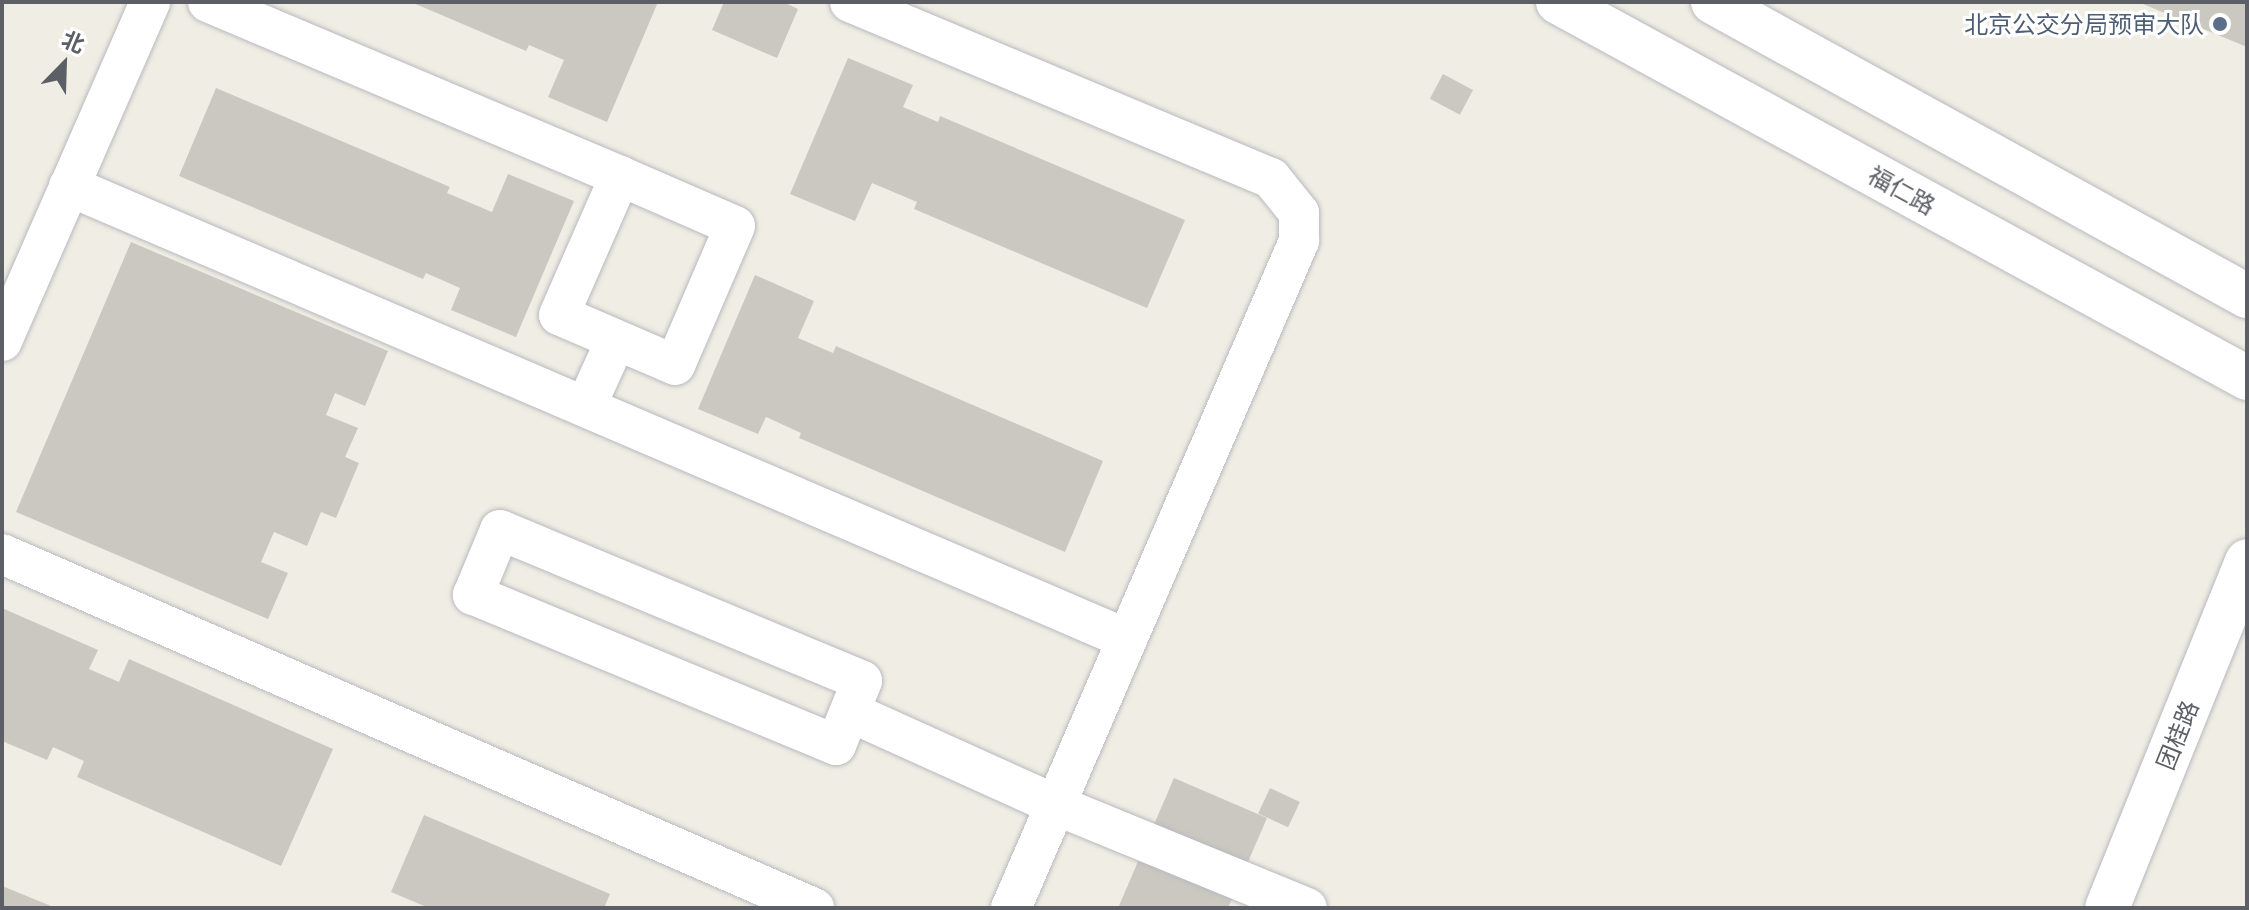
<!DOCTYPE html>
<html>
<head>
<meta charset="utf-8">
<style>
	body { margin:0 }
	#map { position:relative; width:2249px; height:910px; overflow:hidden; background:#f0ede4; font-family:Commissioner,"Noto Sans SC",sans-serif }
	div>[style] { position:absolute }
	.building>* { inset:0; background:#cbc8c1; transform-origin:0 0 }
	.roads { filter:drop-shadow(0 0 2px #b7babf) drop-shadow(0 0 2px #b7babf) }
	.minor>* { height:40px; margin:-20px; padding:0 20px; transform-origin:20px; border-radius:20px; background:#fff }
	.tertiary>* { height:44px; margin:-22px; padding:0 22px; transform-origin:22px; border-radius:22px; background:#fff }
	.secondary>* { height:44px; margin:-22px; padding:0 22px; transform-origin:22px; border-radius:22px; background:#fff }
	.dots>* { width:22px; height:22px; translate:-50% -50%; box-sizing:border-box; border:4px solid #fff; border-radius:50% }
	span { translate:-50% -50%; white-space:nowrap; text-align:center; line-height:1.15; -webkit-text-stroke:6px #fff; paint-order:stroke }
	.service-label { font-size:24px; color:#4e5e75 }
	.right { translate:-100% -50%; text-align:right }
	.street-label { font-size:24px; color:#5c6066 }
	.frame { position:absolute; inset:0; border:4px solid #5c6066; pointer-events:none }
	.north { position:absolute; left:24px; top:24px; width:80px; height:80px; -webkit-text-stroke:6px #fff; paint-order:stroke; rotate:23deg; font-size:22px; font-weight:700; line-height:32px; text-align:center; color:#5c6066 }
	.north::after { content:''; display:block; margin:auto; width:28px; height:36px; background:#5c6066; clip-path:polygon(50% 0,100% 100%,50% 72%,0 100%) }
</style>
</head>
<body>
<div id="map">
	<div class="building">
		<i style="clip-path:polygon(411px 2px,658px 2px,607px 122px,548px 97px,564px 60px,529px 45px,526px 51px)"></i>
		<i style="clip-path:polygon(724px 2px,783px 2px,798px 9px,777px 58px,712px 30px)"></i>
		<i style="clip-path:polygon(2138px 2px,2247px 2px,2247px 47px)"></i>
		<i style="clip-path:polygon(848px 58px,913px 85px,903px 107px,938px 122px,940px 116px,1185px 220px,1147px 308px,914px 209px,917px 202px,872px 183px,855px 221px,790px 194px)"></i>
		<i style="left:1443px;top:74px;width:34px;height:28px;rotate:28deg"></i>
		<i style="clip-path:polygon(216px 88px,450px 187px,447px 193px,492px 212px,508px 174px,574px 201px,516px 337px,451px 310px,460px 288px,426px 273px,423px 279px,179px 176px)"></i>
		<i style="clip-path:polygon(131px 242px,388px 351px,365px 406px,335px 393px,326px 415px,358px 428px,345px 457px,359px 463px,336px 518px,321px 512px,307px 546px,274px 532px,261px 562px,288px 573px,268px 619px,16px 512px)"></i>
		<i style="clip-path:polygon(755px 275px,814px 301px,798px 338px,833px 353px,836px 346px,1103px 461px,1065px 552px,799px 438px,801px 433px,766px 417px,758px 434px,698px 409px)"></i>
		<i style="clip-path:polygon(2px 608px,98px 650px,89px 669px,119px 682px,129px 659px,333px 749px,281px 866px,77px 777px,84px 761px,53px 747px,47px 760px,2px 741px)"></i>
		<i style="clip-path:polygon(1174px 778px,1267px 818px,1228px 908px,1118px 908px)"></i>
		<i style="left:1270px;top:788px;width:33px;height:28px;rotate:25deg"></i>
		<i style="clip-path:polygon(424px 815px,610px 894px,604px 908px,429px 908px,391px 892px)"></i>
		<i style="clip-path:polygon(2px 886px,56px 908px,2px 908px)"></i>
	</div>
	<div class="roads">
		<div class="minor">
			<i style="left:208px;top:2px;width:447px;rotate:22.9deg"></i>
			<i style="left:850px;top:2px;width:456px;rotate:22.7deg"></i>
			<i style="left:1271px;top:178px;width:45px;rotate:51.3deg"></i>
			<i style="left:1299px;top:213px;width:28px;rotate:90deg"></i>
			<i style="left:1299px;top:241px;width:727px;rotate:113.35deg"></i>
			<i style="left:620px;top:176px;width:125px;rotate:23.5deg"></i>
			<i style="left:735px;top:226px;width:151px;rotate:113.3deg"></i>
			<i style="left:675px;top:365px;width:126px;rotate:-156.7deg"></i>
			<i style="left:559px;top:315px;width:152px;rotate:-66.3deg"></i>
			<i style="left:69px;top:186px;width:1151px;rotate:23.18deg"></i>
			<i style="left:2px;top:341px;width:370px;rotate:-66.4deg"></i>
			<i style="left:586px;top:406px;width:72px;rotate:-65.6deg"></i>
			<i style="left:500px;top:530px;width:392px;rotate:22.6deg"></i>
			<i style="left:862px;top:681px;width:69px;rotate:112.1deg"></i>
			<i style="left:836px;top:745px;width:393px;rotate:-157.5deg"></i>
			<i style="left:473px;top:595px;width:70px;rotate:-67.4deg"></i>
			<i style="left:2px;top:554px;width:886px;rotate:23.56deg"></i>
			<i style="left:850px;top:712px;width:226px;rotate:24.3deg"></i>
			<i style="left:1056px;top:805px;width:271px;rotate:22.3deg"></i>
		</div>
		<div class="tertiary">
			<i style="left:2107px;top:908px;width:374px;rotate:-68deg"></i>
		</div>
		<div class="secondary">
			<i style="left:1558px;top:2px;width:785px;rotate:28.62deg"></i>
			<i style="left:1713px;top:2px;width:610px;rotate:28.84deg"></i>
		</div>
	</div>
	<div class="dots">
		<i style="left:2220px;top:24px;background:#5c6f8a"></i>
	</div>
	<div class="service-label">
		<span class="right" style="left:2204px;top:24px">北京公交分局预审大队</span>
	</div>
	<div class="street-label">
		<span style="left:1902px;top:190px;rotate:29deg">福仁路</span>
		<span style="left:2177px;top:735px;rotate:-68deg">团桂路</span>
	</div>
	<div class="frame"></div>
	<div class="north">北</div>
</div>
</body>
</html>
